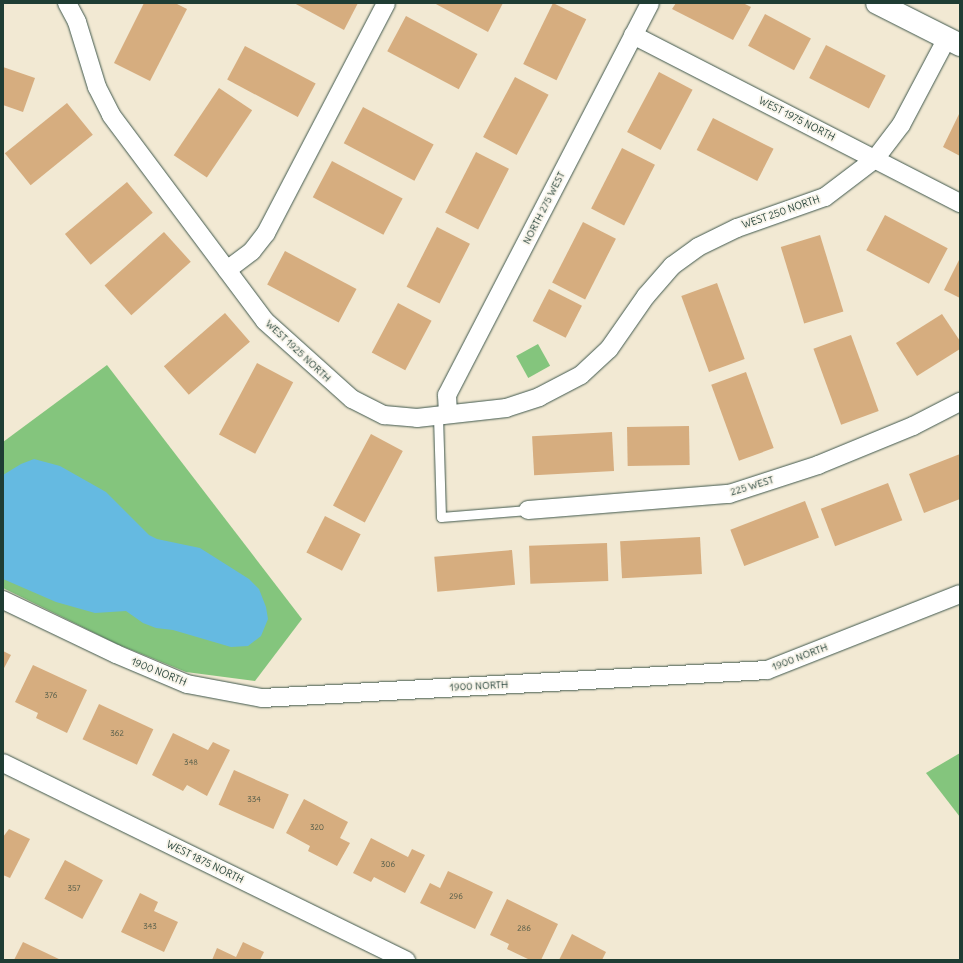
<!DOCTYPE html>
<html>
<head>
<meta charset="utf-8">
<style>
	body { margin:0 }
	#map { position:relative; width:963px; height:963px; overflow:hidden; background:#f2e9d3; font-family:Delius,sans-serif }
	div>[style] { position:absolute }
	.green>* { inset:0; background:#84c57d; transform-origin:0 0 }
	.water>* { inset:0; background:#65bae1 }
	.building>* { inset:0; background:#d6ad7f; transform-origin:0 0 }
	.roads { filter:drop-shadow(0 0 1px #3f574c) drop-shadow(0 0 1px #3f574c) }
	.service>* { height:9px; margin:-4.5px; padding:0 4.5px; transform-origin:4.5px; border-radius:4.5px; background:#fff }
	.minor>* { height:18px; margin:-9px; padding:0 9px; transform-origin:9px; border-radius:9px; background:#fff }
	.tertiary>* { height:22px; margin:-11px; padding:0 11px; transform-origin:11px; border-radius:11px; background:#fff }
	span { translate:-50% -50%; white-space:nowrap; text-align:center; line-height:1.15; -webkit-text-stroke:3.5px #f7f3e8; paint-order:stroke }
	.number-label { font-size:8px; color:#4d5947 }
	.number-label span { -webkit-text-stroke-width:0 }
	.street-label { font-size:10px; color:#1f3d34 }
	.frame { position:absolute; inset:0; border:4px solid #1f3d34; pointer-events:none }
</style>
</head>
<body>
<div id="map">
	<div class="green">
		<i style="left:538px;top:344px;width:25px;height:25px;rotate:61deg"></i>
		<i style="clip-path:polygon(107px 365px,302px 619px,255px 681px,186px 672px,117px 644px,3px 588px,3px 442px)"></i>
		<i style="clip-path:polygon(960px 753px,960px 817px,926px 773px)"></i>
	</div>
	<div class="water">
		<i style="clip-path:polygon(34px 459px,60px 466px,106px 492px,149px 535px,157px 539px,200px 548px,249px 579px,259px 589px,266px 607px,268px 619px,261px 636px,248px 646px,231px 647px,173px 630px,156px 628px,143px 623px,126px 611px,95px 613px,56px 602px,3px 579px,3px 475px,21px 464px)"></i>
	</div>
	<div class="building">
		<i style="clip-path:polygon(144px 3px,175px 3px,187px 9px,150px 81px,114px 63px)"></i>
		<i style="clip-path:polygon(294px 3px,358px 3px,344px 30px)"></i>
		<i style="clip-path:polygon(434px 3px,503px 3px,488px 32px)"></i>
		<i style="left:553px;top:3px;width:37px;height:68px;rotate:26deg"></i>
		<i style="clip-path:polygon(676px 3px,743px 3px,751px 7px,733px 40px,672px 9px)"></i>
		<i style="left:765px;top:14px;width:52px;height:36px;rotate:28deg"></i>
		<i style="left:406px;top:16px;width:81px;height:40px;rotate:28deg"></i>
		<i style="left:826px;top:45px;width:67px;height:37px;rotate:27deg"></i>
		<i style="left:245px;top:46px;width:80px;height:38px;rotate:28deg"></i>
		<i style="clip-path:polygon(3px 67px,35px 78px,23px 112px,3px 105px)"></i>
		<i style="left:659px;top:72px;width:38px;height:68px;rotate:28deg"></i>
		<i style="left:515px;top:77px;width:38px;height:68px;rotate:28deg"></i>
		<i style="left:219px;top:88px;width:40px;height:81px;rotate:34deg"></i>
		<i style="left:67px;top:103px;width:41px;height:80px;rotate:51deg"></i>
		<i style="left:363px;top:107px;width:80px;height:41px;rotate:28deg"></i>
		<i style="clip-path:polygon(960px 112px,960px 156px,943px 147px)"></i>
		<i style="left:713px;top:118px;width:68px;height:36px;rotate:27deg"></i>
		<i style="left:622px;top:148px;width:37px;height:68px;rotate:27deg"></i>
		<i style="left:476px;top:152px;width:37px;height:68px;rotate:27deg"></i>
		<i style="left:332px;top:161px;width:80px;height:41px;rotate:28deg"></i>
		<i style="left:127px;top:182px;width:40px;height:81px;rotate:50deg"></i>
		<i style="left:885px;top:215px;width:71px;height:40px;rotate:28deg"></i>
		<i style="left:583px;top:222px;width:37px;height:68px;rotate:27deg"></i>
		<i style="left:437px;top:227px;width:37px;height:67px;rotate:27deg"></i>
		<i style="left:164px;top:232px;width:40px;height:80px;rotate:48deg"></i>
		<i style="left:820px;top:235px;width:80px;height:41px;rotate:73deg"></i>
		<i style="left:285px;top:251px;width:81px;height:38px;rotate:28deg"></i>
		<i style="clip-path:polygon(960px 258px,960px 298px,944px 290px)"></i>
		<i style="left:717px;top:283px;width:81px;height:38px;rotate:70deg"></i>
		<i style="left:549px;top:289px;width:37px;height:36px;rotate:27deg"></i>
		<i style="left:398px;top:303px;width:38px;height:56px;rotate:28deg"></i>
		<i style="left:225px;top:313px;width:38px;height:81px;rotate:49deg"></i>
		<i style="clip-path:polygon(942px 314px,960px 341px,960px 349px,917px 376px,896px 343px)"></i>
		<i style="left:851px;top:335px;width:81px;height:40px;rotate:70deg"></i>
		<i style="left:257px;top:363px;width:41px;height:81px;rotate:28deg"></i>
		<i style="left:746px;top:372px;width:81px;height:37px;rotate:70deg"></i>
		<i style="left:689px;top:426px;width:39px;height:62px;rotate:89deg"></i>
		<i style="left:612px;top:432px;width:39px;height:80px;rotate:87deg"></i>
		<i style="left:371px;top:434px;width:36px;height:81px;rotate:28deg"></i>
		<i style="clip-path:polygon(960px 454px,960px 499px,924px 513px,909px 474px)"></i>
		<i style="left:888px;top:483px;width:40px;height:72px;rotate:69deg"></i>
		<i style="left:805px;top:501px;width:39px;height:80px;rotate:69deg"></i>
		<i style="left:325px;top:516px;width:40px;height:41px;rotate:27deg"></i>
		<i style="left:700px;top:537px;width:37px;height:80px;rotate:87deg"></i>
		<i style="left:607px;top:543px;width:38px;height:78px;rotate:88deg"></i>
		<i style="left:512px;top:550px;width:35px;height:78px;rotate:85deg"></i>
		<i style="clip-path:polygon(3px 651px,11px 655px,3px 670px)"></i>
		<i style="clip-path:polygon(33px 665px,87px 690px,67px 733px,36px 718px,38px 713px,15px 702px)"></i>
		<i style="left:99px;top:704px;width:60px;height:39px;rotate:25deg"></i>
		<i style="clip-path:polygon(173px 733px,208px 750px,213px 742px,230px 750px,207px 796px,187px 785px,183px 791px,152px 775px)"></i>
		<i style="left:234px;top:770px;width:60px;height:38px;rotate:24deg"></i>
		<i style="clip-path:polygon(304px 799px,348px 822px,340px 838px,350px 843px,337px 866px,308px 851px,310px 846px,286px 833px)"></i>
		<i style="clip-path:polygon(9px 829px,30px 839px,10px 878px,3px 875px,3px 837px)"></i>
		<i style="clip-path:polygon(371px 838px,408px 857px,412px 849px,425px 855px,405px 893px,374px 877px,371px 882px,353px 873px)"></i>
		<i style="left:65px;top:860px;width:43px;height:44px;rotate:28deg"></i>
		<i style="clip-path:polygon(448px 871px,493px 892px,475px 929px,420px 903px,430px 883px,440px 888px)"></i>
		<i style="clip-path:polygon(140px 893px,158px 902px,154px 911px,178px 922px,164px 952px,121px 932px)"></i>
		<i style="clip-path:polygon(507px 899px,558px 924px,541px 960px,530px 960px,507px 949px,509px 944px,490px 935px)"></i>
		<i style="clip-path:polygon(572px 934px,606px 952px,602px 960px,559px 960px)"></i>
		<i style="clip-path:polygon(23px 942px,61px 960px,14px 960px)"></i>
		<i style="clip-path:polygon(243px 942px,264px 952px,260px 960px,212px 960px,217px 948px,236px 957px)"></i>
	</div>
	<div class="roads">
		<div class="service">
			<i style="left:438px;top:416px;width:101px;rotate:88.3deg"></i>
			<i style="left:441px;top:517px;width:87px;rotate:-4.6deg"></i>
		</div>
		<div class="minor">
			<i style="left:67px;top:3px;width:21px;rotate:62deg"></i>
			<i style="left:77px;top:22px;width:68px;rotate:72.9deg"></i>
			<i style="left:97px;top:87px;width:31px;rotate:63deg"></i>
			<i style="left:111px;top:115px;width:257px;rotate:53.2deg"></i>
			<i style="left:265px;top:321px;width:117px;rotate:41.9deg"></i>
			<i style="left:352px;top:399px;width:36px;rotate:27deg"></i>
			<i style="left:384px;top:415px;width:33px;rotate:5deg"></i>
			<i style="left:417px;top:418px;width:90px;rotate:-6.4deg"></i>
			<i style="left:506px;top:408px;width:35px;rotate:-18deg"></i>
			<i style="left:539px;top:397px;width:47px;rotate:-27.6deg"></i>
			<i style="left:581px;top:375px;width:38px;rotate:-43deg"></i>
			<i style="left:609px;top:349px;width:65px;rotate:-55.1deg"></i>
			<i style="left:646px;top:296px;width:40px;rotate:-49deg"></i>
			<i style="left:672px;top:266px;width:32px;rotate:-36deg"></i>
			<i style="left:698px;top:247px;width:43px;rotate:-26deg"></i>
			<i style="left:737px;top:228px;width:93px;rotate:-19.4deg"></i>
			<i style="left:825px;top:197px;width:63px;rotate:-37.2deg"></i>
			<i style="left:875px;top:159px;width:43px;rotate:-52.6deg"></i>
			<i style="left:901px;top:125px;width:98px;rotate:-62.1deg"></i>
			<i style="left:633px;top:35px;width:368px;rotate:27.2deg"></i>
			<i style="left:227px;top:270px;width:31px;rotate:-37deg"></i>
			<i style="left:252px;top:251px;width:23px;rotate:-52deg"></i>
			<i style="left:266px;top:233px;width:259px;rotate:-62.4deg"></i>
			<i style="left:448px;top:414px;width:19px;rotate:-93deg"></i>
			<i style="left:447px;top:395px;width:441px;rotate:-62.6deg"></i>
			<i style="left:528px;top:510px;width:202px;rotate:-4.6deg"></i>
			<i style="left:729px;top:494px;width:94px;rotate:-18deg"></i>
			<i style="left:818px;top:465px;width:103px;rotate:-22.3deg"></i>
			<i style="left:913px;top:426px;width:53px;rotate:-27.1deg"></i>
			<i style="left:3px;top:600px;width:125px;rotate:25.5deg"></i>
			<i style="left:116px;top:654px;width:77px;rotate:22.9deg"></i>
			<i style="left:187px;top:684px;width:76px;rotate:10.6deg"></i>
			<i style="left:262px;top:698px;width:506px;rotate:-3.17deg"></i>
			<i style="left:767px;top:670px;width:207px;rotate:-21.5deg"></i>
			<i style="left:3px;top:763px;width:449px;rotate:26.1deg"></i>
		</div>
		<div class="tertiary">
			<i style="left:877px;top:3px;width:93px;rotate:26.8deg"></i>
		</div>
	</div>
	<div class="number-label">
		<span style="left:51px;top:696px">376</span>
		<span style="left:117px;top:734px">362</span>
		<span style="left:191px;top:763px">348</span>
		<span style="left:254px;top:800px">334</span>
		<span style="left:317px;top:828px">320</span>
		<span style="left:388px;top:865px">306</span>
		<span style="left:74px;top:889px">357</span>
		<span style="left:456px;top:897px">296</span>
		<span style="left:150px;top:927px">343</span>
		<span style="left:524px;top:929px">286</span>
	</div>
	<div class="street-label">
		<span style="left:797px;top:119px;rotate:27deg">WEST 1975 NORTH</span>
		<span style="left:544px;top:208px;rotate:-63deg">NORTH 275 WEST</span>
		<span style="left:781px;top:212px;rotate:-19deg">WEST 250 NORTH</span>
		<span style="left:298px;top:351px;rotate:43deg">WEST 1925 NORTH</span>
		<span style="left:752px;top:486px;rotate:-17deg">225 WEST</span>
		<span style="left:800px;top:657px;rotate:-21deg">1900 NORTH</span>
		<span style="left:159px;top:672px;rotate:22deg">1900 NORTH</span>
		<span style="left:479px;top:686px;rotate:-3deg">1900 NORTH</span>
		<span style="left:205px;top:862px;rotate:26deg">WEST 1875 NORTH</span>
	</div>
	<div class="frame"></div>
</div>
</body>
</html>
